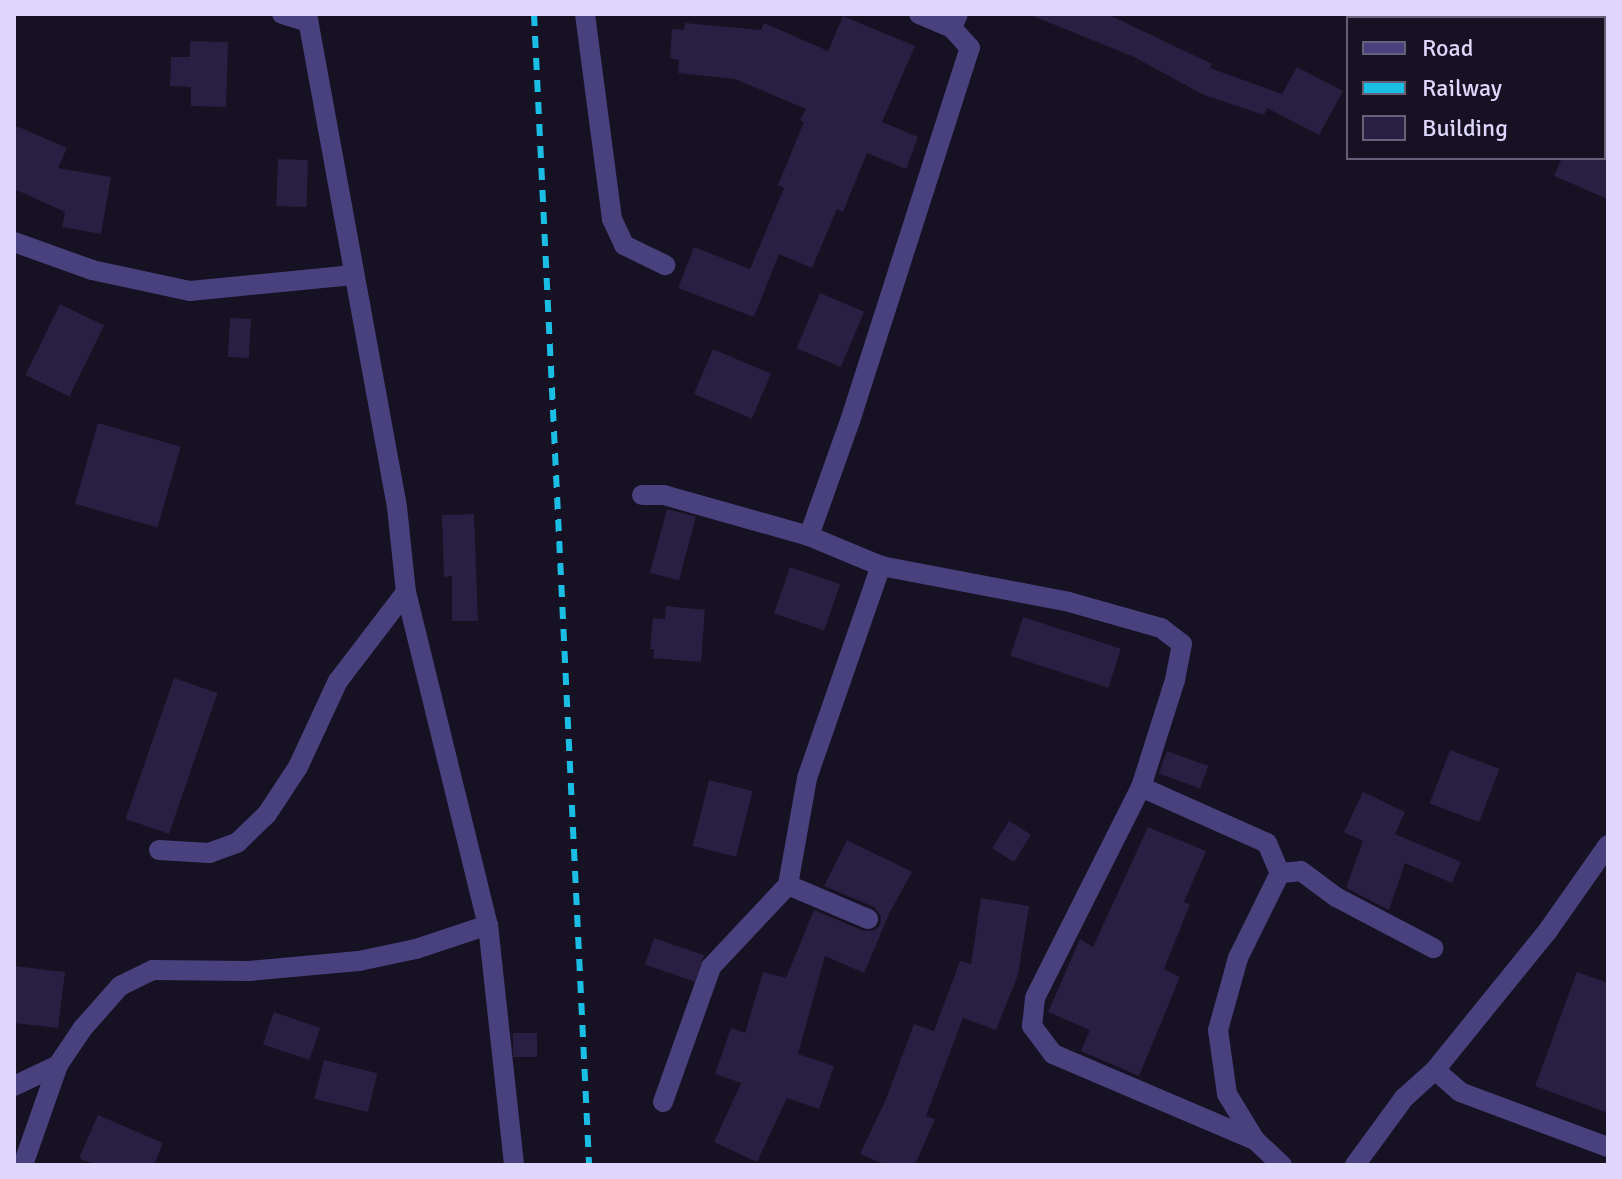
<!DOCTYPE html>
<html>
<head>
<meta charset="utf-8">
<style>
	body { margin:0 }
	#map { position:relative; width:1622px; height:1179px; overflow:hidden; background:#161123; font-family:Signika,sans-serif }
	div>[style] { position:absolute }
	.building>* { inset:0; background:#291f42; transform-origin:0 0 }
	.minor>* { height:20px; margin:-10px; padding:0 10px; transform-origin:10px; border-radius:10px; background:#49417d }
	.rail>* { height:6px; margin-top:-3px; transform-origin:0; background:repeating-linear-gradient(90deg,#1abde4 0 12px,transparent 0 22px) }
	span { translate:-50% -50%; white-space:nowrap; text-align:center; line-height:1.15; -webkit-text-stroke:7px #161123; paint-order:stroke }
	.frame { position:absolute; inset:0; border:16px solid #ded7fb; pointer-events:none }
	.legend { position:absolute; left:1346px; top:16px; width:260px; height:144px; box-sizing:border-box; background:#161123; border:2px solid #666079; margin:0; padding:10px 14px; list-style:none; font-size:24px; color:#ded7fb }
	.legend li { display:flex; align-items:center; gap:16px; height:40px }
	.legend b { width:40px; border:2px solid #666079 }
</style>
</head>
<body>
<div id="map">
	<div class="building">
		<i style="clip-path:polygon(1028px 14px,1107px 14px,1212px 64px,1210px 68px,1282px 94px,1297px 67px,1343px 91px,1319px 135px,1267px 108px,1264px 115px,1204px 95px,1134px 57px)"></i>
		<i style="clip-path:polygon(843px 16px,915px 46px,882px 122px,918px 137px,906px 169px,867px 153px,843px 212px,837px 209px,812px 268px,779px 254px,754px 317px,678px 288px,694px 247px,750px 269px,784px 188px,778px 185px,804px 122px,800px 120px,806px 109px,735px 79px,678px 73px,679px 60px,670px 58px,672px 29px,684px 30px,685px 23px,761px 30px,764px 23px,828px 51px)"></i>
		<i style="clip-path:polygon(190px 41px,228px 42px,226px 107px,191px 106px,191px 87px,170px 86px,171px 57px,190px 57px)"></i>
		<i style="clip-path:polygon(14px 125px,67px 148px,58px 168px,111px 177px,101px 234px,62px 227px,65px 212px,14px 189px)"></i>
		<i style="clip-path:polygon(1562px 158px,1608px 158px,1608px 199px,1554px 176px)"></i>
		<i style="left:278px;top:159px;width:30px;height:47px;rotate:2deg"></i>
		<i style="left:820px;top:293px;width:48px;height:60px;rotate:23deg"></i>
		<i style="left:60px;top:304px;width:49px;height:79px;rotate:26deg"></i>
		<i style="left:230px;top:318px;width:21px;height:39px;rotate:3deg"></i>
		<i style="left:713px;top:349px;width:63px;height:49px;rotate:23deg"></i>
		<i style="left:98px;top:423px;width:86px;height:84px;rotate:16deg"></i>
		<i style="left:667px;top:509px;width:30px;height:66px;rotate:15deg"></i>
		<i style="clip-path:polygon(474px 514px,478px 621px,452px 621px,452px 576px,444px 577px,442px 515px)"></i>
		<i style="left:790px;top:567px;width:53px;height:49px;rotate:19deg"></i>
		<i style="clip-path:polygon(666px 606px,705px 610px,701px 662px,653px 658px,654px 649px,650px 649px,653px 618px,665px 619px)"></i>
		<i style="left:1023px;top:617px;width:103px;height:41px;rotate:18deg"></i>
		<i style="left:174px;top:678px;width:46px;height:149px;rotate:19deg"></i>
		<i style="left:1450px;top:750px;width:53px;height:57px;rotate:21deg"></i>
		<i style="left:1167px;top:751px;width:44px;height:24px;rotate:20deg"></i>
		<i style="left:709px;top:780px;width:45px;height:68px;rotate:14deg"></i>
		<i style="clip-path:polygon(1363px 792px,1405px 812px,1395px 834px,1461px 862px,1452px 883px,1405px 863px,1389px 910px,1346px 888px,1363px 841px,1344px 832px)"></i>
		<i style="left:1009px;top:821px;width:26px;height:32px;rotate:32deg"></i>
		<i style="clip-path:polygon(1148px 827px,1206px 851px,1184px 902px,1190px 904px,1164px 969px,1180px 977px,1139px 1076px,1081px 1051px,1090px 1030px,1048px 1012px,1080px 939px,1093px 947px)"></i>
		<i style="clip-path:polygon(847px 840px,912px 872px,890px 912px,864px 973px,825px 956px,798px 1054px,834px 1066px,819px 1109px,787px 1098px,757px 1162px,714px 1142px,741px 1083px,715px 1074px,731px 1028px,745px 1033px,763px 972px,786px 978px,814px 910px,864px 931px,875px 930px,880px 925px,881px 917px,874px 907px,824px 886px)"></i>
		<i style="clip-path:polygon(981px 898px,1029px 906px,1018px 975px,996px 1030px,963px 1018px,926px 1116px,935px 1119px,915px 1165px,886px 1165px,860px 1154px,886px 1099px,914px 1024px,934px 1031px,960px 961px,971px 964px)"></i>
		<i style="left:654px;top:938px;width:53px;height:28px;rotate:19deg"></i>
		<i style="clip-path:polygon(14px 966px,65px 972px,58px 1028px,14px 1023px)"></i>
		<i style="clip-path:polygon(1577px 972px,1608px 983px,1608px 1113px,1535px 1086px)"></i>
		<i style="left:274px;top:1012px;width:49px;height:34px;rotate:19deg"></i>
		<i style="left:513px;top:1033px;width:24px;height:24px"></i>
		<i style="left:324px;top:1060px;width:55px;height:40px;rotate:14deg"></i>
		<i style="clip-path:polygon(98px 1115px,163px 1143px,154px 1165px,96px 1165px,79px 1158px)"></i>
	</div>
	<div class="minor">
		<i style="left:282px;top:14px;width:27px;rotate:17deg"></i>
		<i style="left:307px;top:14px;width:501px;rotate:79.65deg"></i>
		<i style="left:397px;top:507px;width:85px;rotate:84deg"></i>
		<i style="left:406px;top:592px;width:343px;rotate:76.2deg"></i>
		<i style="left:488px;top:925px;width:241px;rotate:83.8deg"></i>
		<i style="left:585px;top:14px;width:207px;rotate:82.5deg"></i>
		<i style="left:612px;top:219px;width:29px;rotate:65deg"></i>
		<i style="left:624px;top:245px;width:46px;rotate:26deg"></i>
		<i style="left:919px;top:14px;width:36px;rotate:23deg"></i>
		<i style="left:952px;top:28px;width:15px;rotate:-67deg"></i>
		<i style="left:1604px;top:107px;width:4px;rotate:14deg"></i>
		<i style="left:14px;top:242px;width:83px;rotate:19.7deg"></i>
		<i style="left:92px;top:270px;width:100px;rotate:12.1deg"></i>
		<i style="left:190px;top:291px;width:164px;rotate:-5.6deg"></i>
		<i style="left:642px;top:495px;width:22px"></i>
		<i style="left:664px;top:495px;width:151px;rotate:15.8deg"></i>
		<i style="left:809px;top:536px;width:78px;rotate:22.6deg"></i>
		<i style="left:881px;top:566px;width:191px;rotate:10.8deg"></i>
		<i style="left:1069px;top:602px;width:96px;rotate:15.8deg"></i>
		<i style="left:1161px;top:628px;width:26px;rotate:37deg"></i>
		<i style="left:1182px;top:644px;width:37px;rotate:101deg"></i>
		<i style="left:1175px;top:680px;width:112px;rotate:107.6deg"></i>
		<i style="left:1141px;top:787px;width:236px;rotate:116.7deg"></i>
		<i style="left:1035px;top:998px;width:28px;rotate:96deg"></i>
		<i style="left:1032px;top:1026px;width:35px;rotate:53deg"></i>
		<i style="left:1053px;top:1054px;width:220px;rotate:23.1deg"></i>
		<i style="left:1255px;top:1140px;width:37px;rotate:43deg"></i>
		<i style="left:809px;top:536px;width:122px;rotate:-70.4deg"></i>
		<i style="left:850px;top:421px;width:392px;rotate:-72.2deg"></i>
		<i style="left:970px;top:48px;width:27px;rotate:-132deg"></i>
		<i style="left:1141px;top:787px;width:138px;rotate:24deg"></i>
		<i style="left:1267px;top:843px;width:33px;rotate:67deg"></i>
		<i style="left:1280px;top:873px;width:95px;rotate:116.3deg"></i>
		<i style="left:1238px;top:958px;width:75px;rotate:105.5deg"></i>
		<i style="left:1218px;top:1030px;width:65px;rotate:82deg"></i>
		<i style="left:1227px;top:1094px;width:54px;rotate:58.7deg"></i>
		<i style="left:159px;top:850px;width:50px;rotate:3.4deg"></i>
		<i style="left:209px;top:853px;width:30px;rotate:-20deg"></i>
		<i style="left:237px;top:843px;width:42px;rotate:-44deg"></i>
		<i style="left:267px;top:814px;width:56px;rotate:-56.6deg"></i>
		<i style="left:298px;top:767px;width:95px;rotate:-65.1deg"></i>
		<i style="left:338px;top:681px;width:112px;rotate:-52.6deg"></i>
		<i style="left:1280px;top:873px;width:21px;rotate:-5deg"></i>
		<i style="left:1301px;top:871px;width:44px;rotate:36.6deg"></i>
		<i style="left:1336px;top:897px;width:110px;rotate:27.7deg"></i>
		<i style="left:788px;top:885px;width:87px;rotate:23deg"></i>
		<i style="left:1435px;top:1070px;width:33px;rotate:41deg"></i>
		<i style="left:1460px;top:1092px;width:158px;rotate:20.4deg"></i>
		<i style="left:14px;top:1086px;width:49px;rotate:-25.5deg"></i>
		<i style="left:58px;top:1065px;width:45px;rotate:-56deg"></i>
		<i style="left:83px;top:1028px;width:56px;rotate:-48.6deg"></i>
		<i style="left:120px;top:986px;width:37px;rotate:-26deg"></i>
		<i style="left:153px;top:970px;width:96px;rotate:0.6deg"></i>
		<i style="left:249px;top:971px;width:110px;rotate:-5.2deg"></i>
		<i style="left:359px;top:961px;width:58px;rotate:-11.9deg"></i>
		<i style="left:416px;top:949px;width:76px;rotate:-18.4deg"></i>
		<i style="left:663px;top:1102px;width:143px;rotate:-70.4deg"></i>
		<i style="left:711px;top:967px;width:112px;rotate:-46.8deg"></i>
		<i style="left:788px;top:885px;width:109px;rotate:-79.9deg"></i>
		<i style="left:807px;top:778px;width:225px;rotate:-70.8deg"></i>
		<i style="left:23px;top:1165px;width:106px;rotate:-70.7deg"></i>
		<i style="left:1355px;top:1165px;width:83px;rotate:-53.8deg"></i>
		<i style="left:1404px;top:1098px;width:42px;rotate:-42.1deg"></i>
		<i style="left:1435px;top:1070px;width:181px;rotate:-51deg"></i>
		<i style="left:1549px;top:929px;width:103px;rotate:-54.9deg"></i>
	</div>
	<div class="rail">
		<i style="left:534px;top:14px;width:1152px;rotate:87.26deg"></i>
	</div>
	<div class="frame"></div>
	<ul class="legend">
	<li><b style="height:10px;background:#49417d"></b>Road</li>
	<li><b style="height:10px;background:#1abde4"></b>Railway</li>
	<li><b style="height:22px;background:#291f42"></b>Building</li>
	</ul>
</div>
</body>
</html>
